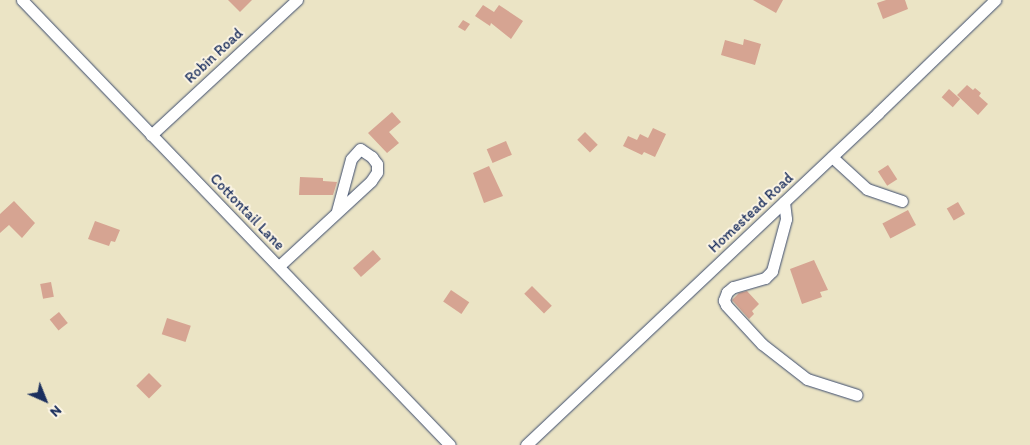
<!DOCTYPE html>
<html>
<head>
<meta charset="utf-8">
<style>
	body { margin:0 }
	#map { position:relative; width:1030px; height:445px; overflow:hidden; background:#ebe4c5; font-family:Itim,sans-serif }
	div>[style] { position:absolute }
	.building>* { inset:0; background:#d6a492; transform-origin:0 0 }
	.roads { filter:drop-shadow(0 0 1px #3a4a6d) drop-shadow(0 0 1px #3a4a6d) }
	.minor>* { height:11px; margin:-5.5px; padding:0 5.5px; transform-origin:5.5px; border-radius:5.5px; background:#fff }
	span { translate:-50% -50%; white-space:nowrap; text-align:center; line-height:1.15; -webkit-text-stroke:4px #fcf5e5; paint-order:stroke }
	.street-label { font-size:15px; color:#1b2f5e }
	.north { position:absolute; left:20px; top:375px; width:50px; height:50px; -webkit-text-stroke:4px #fcf5e5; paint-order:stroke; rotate:136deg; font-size:14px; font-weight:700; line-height:20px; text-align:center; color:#1b2f5e }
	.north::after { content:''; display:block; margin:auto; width:18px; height:22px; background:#1b2f5e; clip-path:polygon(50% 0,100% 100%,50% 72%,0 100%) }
</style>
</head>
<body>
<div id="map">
	<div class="building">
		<i style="clip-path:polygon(228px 0,252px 0,240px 12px)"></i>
		<i style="clip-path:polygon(753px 0,783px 0,776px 13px)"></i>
		<i style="clip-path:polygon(886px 0,905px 0,908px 9px,883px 19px,877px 3px)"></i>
		<i style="clip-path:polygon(483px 5px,494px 12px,499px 5px,523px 21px,511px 39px,491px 23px,490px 26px,475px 16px)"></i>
		<i style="clip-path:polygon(463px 20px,470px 24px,465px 31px,458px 27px)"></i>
		<i style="clip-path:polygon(744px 39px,761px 44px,755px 65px,721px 55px,725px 40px,743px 45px)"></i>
		<i style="clip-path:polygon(967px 85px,973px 90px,975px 88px,981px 93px,979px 96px,988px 104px,978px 115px,957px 95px)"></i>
		<i style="left:949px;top:89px;width:15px;height:11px;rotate:42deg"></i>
		<i style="clip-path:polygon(392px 112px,401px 122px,389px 132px,399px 143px,387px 153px,368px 133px)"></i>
		<i style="clip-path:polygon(653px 128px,666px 134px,655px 157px,644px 152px,642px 155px,623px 146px,628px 136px,637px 140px,640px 134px,648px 138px)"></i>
		<i style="left:585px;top:132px;width:18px;height:11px;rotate:45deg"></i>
		<i style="left:506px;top:141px;width:15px;height:21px;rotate:67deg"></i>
		<i style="left:888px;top:165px;width:17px;height:12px;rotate:57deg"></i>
		<i style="clip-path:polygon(489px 166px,503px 196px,484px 203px,473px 173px)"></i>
		<i style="clip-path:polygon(300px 177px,323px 178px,323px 181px,337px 182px,333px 195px,299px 195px)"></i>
		<i style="clip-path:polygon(14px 201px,35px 223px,22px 238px,9px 225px,0 233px,0 214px)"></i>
		<i style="left:958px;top:202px;width:14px;height:13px;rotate:60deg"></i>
		<i style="left:908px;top:210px;width:17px;height:29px;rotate:62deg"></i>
		<i style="clip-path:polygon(95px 221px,120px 230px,115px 242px,111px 241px,109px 246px,88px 239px)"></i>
		<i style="left:373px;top:250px;width:12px;height:27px;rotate:48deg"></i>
		<i style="clip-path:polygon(814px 260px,828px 290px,820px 292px,822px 297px,802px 304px,790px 269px)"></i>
		<i style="left:51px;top:282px;width:15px;height:11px;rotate:79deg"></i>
		<i style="left:532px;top:286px;width:28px;height:11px;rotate:45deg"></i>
		<i style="left:451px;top:290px;width:22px;height:14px;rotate:34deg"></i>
		<i style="clip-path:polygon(747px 291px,759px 304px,752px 311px,754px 314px,749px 319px,732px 300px,739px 293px)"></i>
		<i style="left:59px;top:312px;width:14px;height:12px;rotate:51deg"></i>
		<i style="left:167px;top:318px;width:25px;height:17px;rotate:18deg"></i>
		<i style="left:149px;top:373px;width:18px;height:18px;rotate:45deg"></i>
	</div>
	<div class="roads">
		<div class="minor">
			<i style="left:22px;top:0;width:617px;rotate:46.12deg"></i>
			<i style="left:151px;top:135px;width:199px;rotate:-42.8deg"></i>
			<i style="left:832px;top:157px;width:47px;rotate:42.4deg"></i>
			<i style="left:867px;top:189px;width:37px;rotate:19deg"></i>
			<i style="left:784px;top:202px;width:17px;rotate:83deg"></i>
			<i style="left:786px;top:219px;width:54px;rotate:105.1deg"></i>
			<i style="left:772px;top:271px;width:10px;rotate:135deg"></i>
			<i style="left:765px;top:278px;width:33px;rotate:164deg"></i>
			<i style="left:733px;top:287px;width:8px;rotate:140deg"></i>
			<i style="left:727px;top:292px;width:9px;rotate:111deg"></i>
			<i style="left:724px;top:300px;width:5px;rotate:68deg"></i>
			<i style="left:726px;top:305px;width:53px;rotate:47.3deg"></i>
			<i style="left:762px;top:344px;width:57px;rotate:37.9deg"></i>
			<i style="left:807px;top:379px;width:52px;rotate:17.7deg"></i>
			<i style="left:279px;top:266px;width:125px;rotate:-42.7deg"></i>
			<i style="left:371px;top:181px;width:11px;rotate:-56deg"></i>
			<i style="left:377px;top:172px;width:8px;rotate:-90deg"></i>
			<i style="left:377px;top:164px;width:9px;rotate:-126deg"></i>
			<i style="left:372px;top:157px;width:14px;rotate:-146deg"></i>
			<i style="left:360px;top:149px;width:13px;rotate:132deg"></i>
			<i style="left:351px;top:159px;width:54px;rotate:105.1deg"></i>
			<i style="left:526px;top:445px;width:484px;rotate:-43.3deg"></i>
			<i style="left:878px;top:113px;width:163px;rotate:-44deg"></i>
		</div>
	</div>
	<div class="street-label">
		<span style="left:214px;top:56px;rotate:-43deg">Robin Road</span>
		<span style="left:247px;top:212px;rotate:46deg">Cottontail Lane</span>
		<span style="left:751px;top:213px;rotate:-43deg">Homestead Road</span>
	</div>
	<div class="north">N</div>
</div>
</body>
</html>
